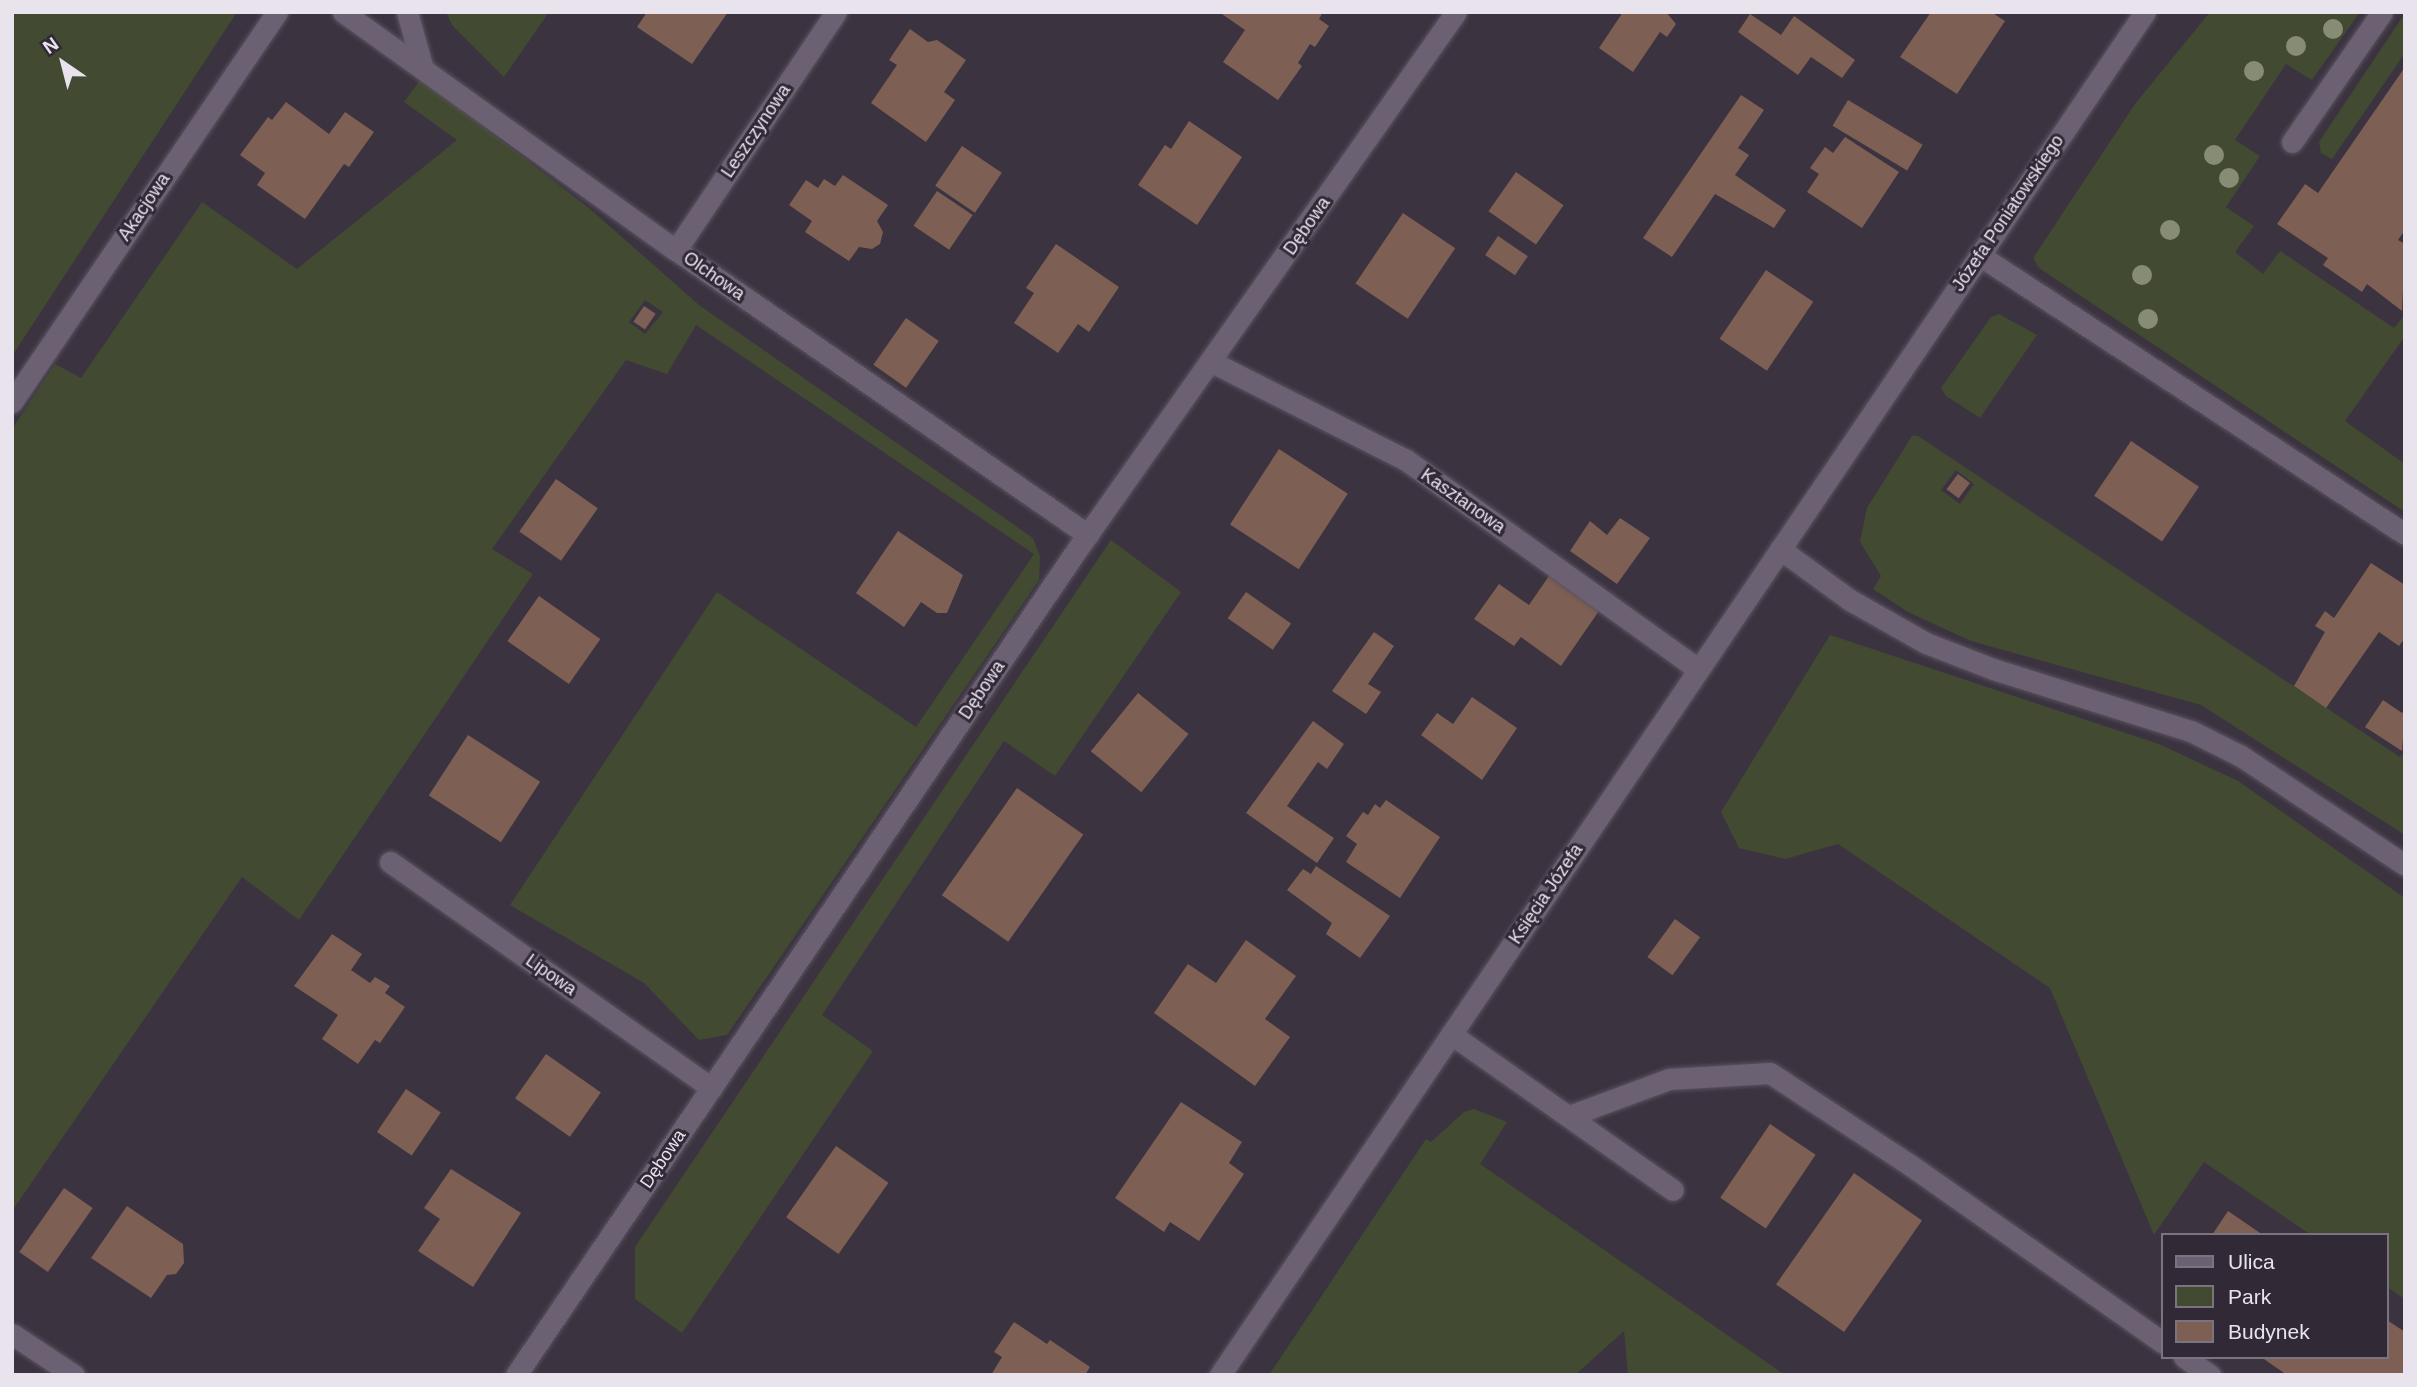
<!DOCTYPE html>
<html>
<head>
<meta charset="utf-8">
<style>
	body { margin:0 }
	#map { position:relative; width:2417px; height:1387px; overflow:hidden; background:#3c3341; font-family:Helvetica,sans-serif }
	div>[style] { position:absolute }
	.green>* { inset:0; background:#424a31 }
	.building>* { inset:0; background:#7e5f53; transform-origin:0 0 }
	.roads { filter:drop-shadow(0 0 2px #5a525f) drop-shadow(0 0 2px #5a525f) }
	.minor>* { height:21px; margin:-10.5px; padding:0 10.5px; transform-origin:10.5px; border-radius:10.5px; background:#6c6172 }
	.trees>* { width:20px; height:20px; margin:-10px; border-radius:50%; background:#878d75 }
	span { translate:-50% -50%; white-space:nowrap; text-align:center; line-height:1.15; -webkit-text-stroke:6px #322937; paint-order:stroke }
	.street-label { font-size:18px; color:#e9e3ed }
	.frame { position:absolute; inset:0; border:14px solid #e9e3ed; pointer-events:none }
	.legend { position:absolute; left:2161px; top:1233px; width:228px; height:126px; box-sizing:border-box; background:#322937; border:2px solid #7b7380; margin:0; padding:9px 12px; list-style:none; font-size:21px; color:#e9e3ed }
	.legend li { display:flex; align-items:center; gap:14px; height:35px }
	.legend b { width:35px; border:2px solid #7b7380 }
	.north { position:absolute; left:28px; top:28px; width:70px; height:70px; -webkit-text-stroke:5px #322937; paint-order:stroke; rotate:325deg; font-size:19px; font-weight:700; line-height:28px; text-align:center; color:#e9e3ed }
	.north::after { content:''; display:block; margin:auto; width:24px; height:32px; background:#e9e3ed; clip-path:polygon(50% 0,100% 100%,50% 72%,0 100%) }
</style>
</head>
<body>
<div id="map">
	<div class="green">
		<i style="clip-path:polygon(12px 12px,237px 12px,12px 356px)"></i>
		<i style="clip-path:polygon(446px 12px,549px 12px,504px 77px,452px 25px)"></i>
		<i style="clip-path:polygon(2210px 12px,2360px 12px,2312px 80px,2286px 64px,2235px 140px,2260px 156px,2226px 207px,2254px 226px,2235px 252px,2263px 274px,2280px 251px,2394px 328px,2405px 315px,2405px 336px,2345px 421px,2405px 464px,2405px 512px,2039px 268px,2033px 258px,2135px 104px)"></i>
		<i style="clip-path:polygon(2405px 13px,2405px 53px,2332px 159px,2321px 153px,2319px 142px)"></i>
		<i style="clip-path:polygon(evenodd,421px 79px,589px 208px,699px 305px,1033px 538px,1040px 556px,1039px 580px,727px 1035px,699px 1040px,644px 983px,510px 905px,717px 592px,916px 727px,1034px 554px,696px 325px,667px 374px,626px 360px,492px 549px,533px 574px,299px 920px,242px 877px,12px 1211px,12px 429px,55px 364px,81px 378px,202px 202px,297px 269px,457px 140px,404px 102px,421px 79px,645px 300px,663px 312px,645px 334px,629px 322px,645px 300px)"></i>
		<i style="clip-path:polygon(1999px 314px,2037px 335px,1980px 418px,1946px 396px,1941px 388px,1991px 317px)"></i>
		<i style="clip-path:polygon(evenodd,1912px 436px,1918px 436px,2400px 757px,2405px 751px,2405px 835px,2201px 705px,1971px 641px,1908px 612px,1873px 589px,1881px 576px,1860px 542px,1867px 508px,1912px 436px,1956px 470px,1974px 484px,1960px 504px,1941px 490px,1956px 470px)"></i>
		<i style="clip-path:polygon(1111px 540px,1181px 592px,1055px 776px,1004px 741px,822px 1015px,873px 1051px,682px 1333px,635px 1299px,635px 1247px)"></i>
		<i style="clip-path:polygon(1830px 635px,2159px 744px,2238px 781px,2405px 898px,2405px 1299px,2387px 1287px,2387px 1235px,2311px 1235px,2204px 1162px,2154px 1235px,2050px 988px,1838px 844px,1785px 859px,1739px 848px,1721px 812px)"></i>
		<i style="clip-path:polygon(1474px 1109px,1507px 1122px,1480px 1164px,1785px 1375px,1628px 1375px,1624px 1331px,1575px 1375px,1269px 1375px,1426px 1139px,1431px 1142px,1464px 1112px)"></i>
	</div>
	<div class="building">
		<i style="clip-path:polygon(647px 12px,728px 12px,692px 64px,637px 27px)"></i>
		<i style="clip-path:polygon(1219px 12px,1323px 12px,1319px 19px,1329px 26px,1315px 47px,1310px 44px,1298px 63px,1302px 66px,1278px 100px,1223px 62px,1245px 30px)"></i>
		<i style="clip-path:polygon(1623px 12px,1666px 12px,1676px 24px,1667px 37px,1660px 32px,1633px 72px,1599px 48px)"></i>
		<i style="clip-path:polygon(1931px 12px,1991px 12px,2005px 21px,1957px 94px,1900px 57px)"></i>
		<i style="clip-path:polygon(1750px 14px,1781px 35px,1794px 16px,1855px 60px,1842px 78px,1811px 57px,1798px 75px,1738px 32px)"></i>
		<i style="clip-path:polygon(910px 29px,928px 42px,937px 40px,966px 60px,944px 92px,955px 100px,926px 142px,871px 103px,897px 65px,889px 60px)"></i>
		<i style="clip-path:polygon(2405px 67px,2405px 230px,2398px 240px,2405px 244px,2402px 311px,2367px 284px,2362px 292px,2323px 265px,2328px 258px,2277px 224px,2305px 184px,2318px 193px)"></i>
		<i style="clip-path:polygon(1741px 95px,1764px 110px,1738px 148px,1749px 155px,1735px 175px,1786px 210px,1774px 228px,1715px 194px,1672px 257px,1643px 238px)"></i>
		<i style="left:1848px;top:100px;width:87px;height:30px;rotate:31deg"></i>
		<i style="clip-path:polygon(286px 102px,329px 134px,345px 112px,374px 132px,349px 167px,344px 164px,305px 219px,257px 185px,265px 173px,240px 155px,268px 117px,272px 120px)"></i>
		<i style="clip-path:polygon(1189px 121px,1242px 157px,1197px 225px,1138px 185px,1165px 145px,1171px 149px)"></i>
		<i style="clip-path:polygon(1845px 137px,1899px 172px,1862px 228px,1807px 192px,1819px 174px,1810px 168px,1825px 147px,1833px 153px)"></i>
		<i style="left:962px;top:146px;width:48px;height:48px;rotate:34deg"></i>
		<i style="left:1516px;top:172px;width:58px;height:48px;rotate:35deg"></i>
		<i style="clip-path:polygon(843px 175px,888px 205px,877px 221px,883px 232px,880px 244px,872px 249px,859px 247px,849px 261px,805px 232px,812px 221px,789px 205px,806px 180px,818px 188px,824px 179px,835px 186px)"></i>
		<i style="left:937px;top:191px;width:43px;height:42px;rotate:34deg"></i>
		<i style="left:1403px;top:213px;width:63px;height:85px;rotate:34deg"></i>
		<i style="left:1498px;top:236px;width:36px;height:23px;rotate:34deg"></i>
		<i style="clip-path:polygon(1056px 244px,1119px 287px,1089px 332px,1078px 324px,1058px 353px,1014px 323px,1034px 293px,1026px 288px)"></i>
		<i style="left:1766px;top:270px;width:57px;height:83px;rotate:34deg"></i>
		<i style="left:644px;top:306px;width:14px;height:19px;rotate:34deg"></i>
		<i style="left:906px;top:318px;width:40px;height:57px;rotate:35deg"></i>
		<i style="left:2131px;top:441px;width:82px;height:66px;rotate:34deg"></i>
		<i style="left:1279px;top:449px;width:82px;height:90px;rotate:33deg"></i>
		<i style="left:1958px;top:474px;width:15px;height:19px;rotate:37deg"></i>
		<i style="left:556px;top:479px;width:51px;height:64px;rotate:35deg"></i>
		<i style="clip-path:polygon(1620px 518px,1650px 538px,1617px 584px,1570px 551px,1590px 521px,1607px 535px)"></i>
		<i style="clip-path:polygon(898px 531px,963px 575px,947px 613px,937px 613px,921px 602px,904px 627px,856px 593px)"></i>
		<i style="clip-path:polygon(2371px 563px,2405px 585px,2405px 638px,2399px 646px,2379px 632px,2326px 708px,2294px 686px,2325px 632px,2315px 626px,2325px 611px,2334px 618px)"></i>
		<i style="clip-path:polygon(1551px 573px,1601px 608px,1561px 666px,1521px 637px,1514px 646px,1474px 619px,1499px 584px,1529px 605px)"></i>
		<i style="left:1246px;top:592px;width:55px;height:32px;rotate:35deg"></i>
		<i style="left:539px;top:596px;width:75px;height:55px;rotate:35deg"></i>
		<i style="clip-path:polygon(1374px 632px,1394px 646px,1368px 684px,1381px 692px,1366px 714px,1332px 691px)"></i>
		<i style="left:1138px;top:693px;width:65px;height:75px;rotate:39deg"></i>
		<i style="clip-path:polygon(1472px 697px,1517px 728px,1482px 780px,1421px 735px,1437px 713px,1453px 724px)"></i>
		<i style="clip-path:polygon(2383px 700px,2402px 713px,2405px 709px,2402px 751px,2365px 727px)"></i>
		<i style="clip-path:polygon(1313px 721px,1344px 744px,1327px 769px,1318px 762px,1287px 806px,1334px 838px,1317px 863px,1246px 813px)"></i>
		<i style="left:468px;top:735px;width:86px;height:72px;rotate:33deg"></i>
		<i style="left:1017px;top:788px;width:81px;height:131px;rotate:35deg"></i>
		<i style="clip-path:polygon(1386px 800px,1440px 837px,1400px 898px,1346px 862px,1357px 844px,1346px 836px,1363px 812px,1368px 815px,1375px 804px,1380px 808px)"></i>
		<i style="clip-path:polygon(1316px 866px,1390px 916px,1360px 958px,1326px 934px,1332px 923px,1287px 890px,1303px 869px,1311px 874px)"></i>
		<i style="left:1675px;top:919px;width:31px;height:47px;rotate:36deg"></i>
		<i style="clip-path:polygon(332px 934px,362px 954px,351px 970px,370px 983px,375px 977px,390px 986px,385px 993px,405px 1007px,380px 1043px,375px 1040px,358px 1064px,322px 1039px,338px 1015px,294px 986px)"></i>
		<i style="clip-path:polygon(1246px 940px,1296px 976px,1265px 1019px,1290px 1037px,1255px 1086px,1154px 1013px,1188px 964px,1216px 983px)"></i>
		<i style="left:546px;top:1054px;width:67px;height:54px;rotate:35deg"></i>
		<i style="left:406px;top:1089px;width:42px;height:52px;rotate:34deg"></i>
		<i style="clip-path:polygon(1181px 1102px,1242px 1142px,1229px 1163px,1244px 1174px,1199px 1241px,1170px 1222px,1164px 1232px,1115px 1198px)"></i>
		<i style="left:1770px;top:1124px;width:55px;height:89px;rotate:34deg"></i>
		<i style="left:836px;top:1146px;width:64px;height:87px;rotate:35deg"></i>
		<i style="clip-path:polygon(451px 1169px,521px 1213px,473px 1287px,418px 1251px,440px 1219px,424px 1208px)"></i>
		<i style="left:1854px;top:1173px;width:83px;height:136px;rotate:35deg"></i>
		<i style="left:64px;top:1188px;width:35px;height:78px;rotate:35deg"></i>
		<i style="clip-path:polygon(127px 1206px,183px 1244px,184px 1263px,176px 1274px,167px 1275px,151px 1298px,91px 1258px)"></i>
		<i style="clip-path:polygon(2228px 1211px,2263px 1235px,2212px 1235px)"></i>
		<i style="clip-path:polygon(2387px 1320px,2405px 1332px,2405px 1375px,2287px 1375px,2261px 1357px,2387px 1357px)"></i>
		<i style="clip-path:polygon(1014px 1322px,1047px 1344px,1050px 1340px,1090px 1367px,1085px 1375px,991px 1375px,1002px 1357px,994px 1352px)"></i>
	</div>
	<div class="roads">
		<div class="minor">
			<i style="left:343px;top:12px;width:409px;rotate:35.6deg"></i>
			<i style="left:676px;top:250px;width:501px;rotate:34.67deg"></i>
			<i style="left:407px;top:12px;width:59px;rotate:74.3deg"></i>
			<i style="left:2292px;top:142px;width:158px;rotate:-55.3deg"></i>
			<i style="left:676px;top:250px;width:287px;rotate:-56.1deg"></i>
			<i style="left:1979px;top:255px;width:509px;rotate:33.22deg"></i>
			<i style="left:1212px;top:362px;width:217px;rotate:26.8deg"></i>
			<i style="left:1406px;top:460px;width:359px;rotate:35.6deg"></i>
			<i style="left:12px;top:402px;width:472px;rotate:-55.8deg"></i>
			<i style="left:1780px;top:549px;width:87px;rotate:36.1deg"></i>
			<i style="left:1850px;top:600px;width:87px;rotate:29.5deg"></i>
			<i style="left:1926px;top:643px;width:72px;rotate:21.2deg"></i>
			<i style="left:1993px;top:669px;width:207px;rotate:17.4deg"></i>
			<i style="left:2191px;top:731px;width:56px;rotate:26.6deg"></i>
			<i style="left:2241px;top:756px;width:197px;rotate:33.6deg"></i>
			<i style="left:390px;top:862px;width:393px;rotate:35.1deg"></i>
			<i style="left:1451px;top:1034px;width:271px;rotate:35.1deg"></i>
			<i style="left:1569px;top:1116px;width:107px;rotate:-20.3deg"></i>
			<i style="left:1669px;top:1079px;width:101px;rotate:-3.4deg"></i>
			<i style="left:1770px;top:1073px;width:168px;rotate:33.3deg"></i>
			<i style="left:1910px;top:1165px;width:309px;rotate:35.1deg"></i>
			<i style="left:12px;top:1334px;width:74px;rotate:33.5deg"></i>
			<i style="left:2184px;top:1357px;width:32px;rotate:35deg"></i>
			<i style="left:516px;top:1375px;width:996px;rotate:-55.8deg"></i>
			<i style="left:1076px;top:551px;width:659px;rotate:-54.82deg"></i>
			<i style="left:1220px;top:1375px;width:1647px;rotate:-55.84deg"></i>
		</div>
	</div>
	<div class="trees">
		<i style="left:2333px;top:29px"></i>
		<i style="left:2296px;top:46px"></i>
		<i style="left:2254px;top:71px"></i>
		<i style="left:2214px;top:155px"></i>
		<i style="left:2229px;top:178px"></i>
		<i style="left:2170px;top:230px"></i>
		<i style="left:2142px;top:275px"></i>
		<i style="left:2148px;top:319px"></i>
	</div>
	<div class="street-label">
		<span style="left:756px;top:131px;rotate:-56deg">Leszczynowa</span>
		<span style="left:144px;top:207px;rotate:-56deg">Akacjowa</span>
		<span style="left:2008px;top:213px;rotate:-56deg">Józefa Poniatowskiego</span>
		<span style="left:1307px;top:226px;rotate:-55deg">Dębowa</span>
		<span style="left:714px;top:276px;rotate:35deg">Olchowa</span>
		<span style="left:1463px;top:501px;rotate:35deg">Kasztanowa</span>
		<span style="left:982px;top:690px;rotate:-56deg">Dębowa</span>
		<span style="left:1546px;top:894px;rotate:-56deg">Księcia Józefa</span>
		<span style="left:551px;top:975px;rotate:35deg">Lipowa</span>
		<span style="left:663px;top:1159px;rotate:-56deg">Dębowa</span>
	</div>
	<div class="frame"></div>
	<ul class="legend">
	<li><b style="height:9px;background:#6c6172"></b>Ulica</li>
	<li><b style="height:19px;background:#424a31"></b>Park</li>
	<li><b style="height:19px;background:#7e5f53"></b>Budynek</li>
	</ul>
	<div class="north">N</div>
</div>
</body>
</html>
